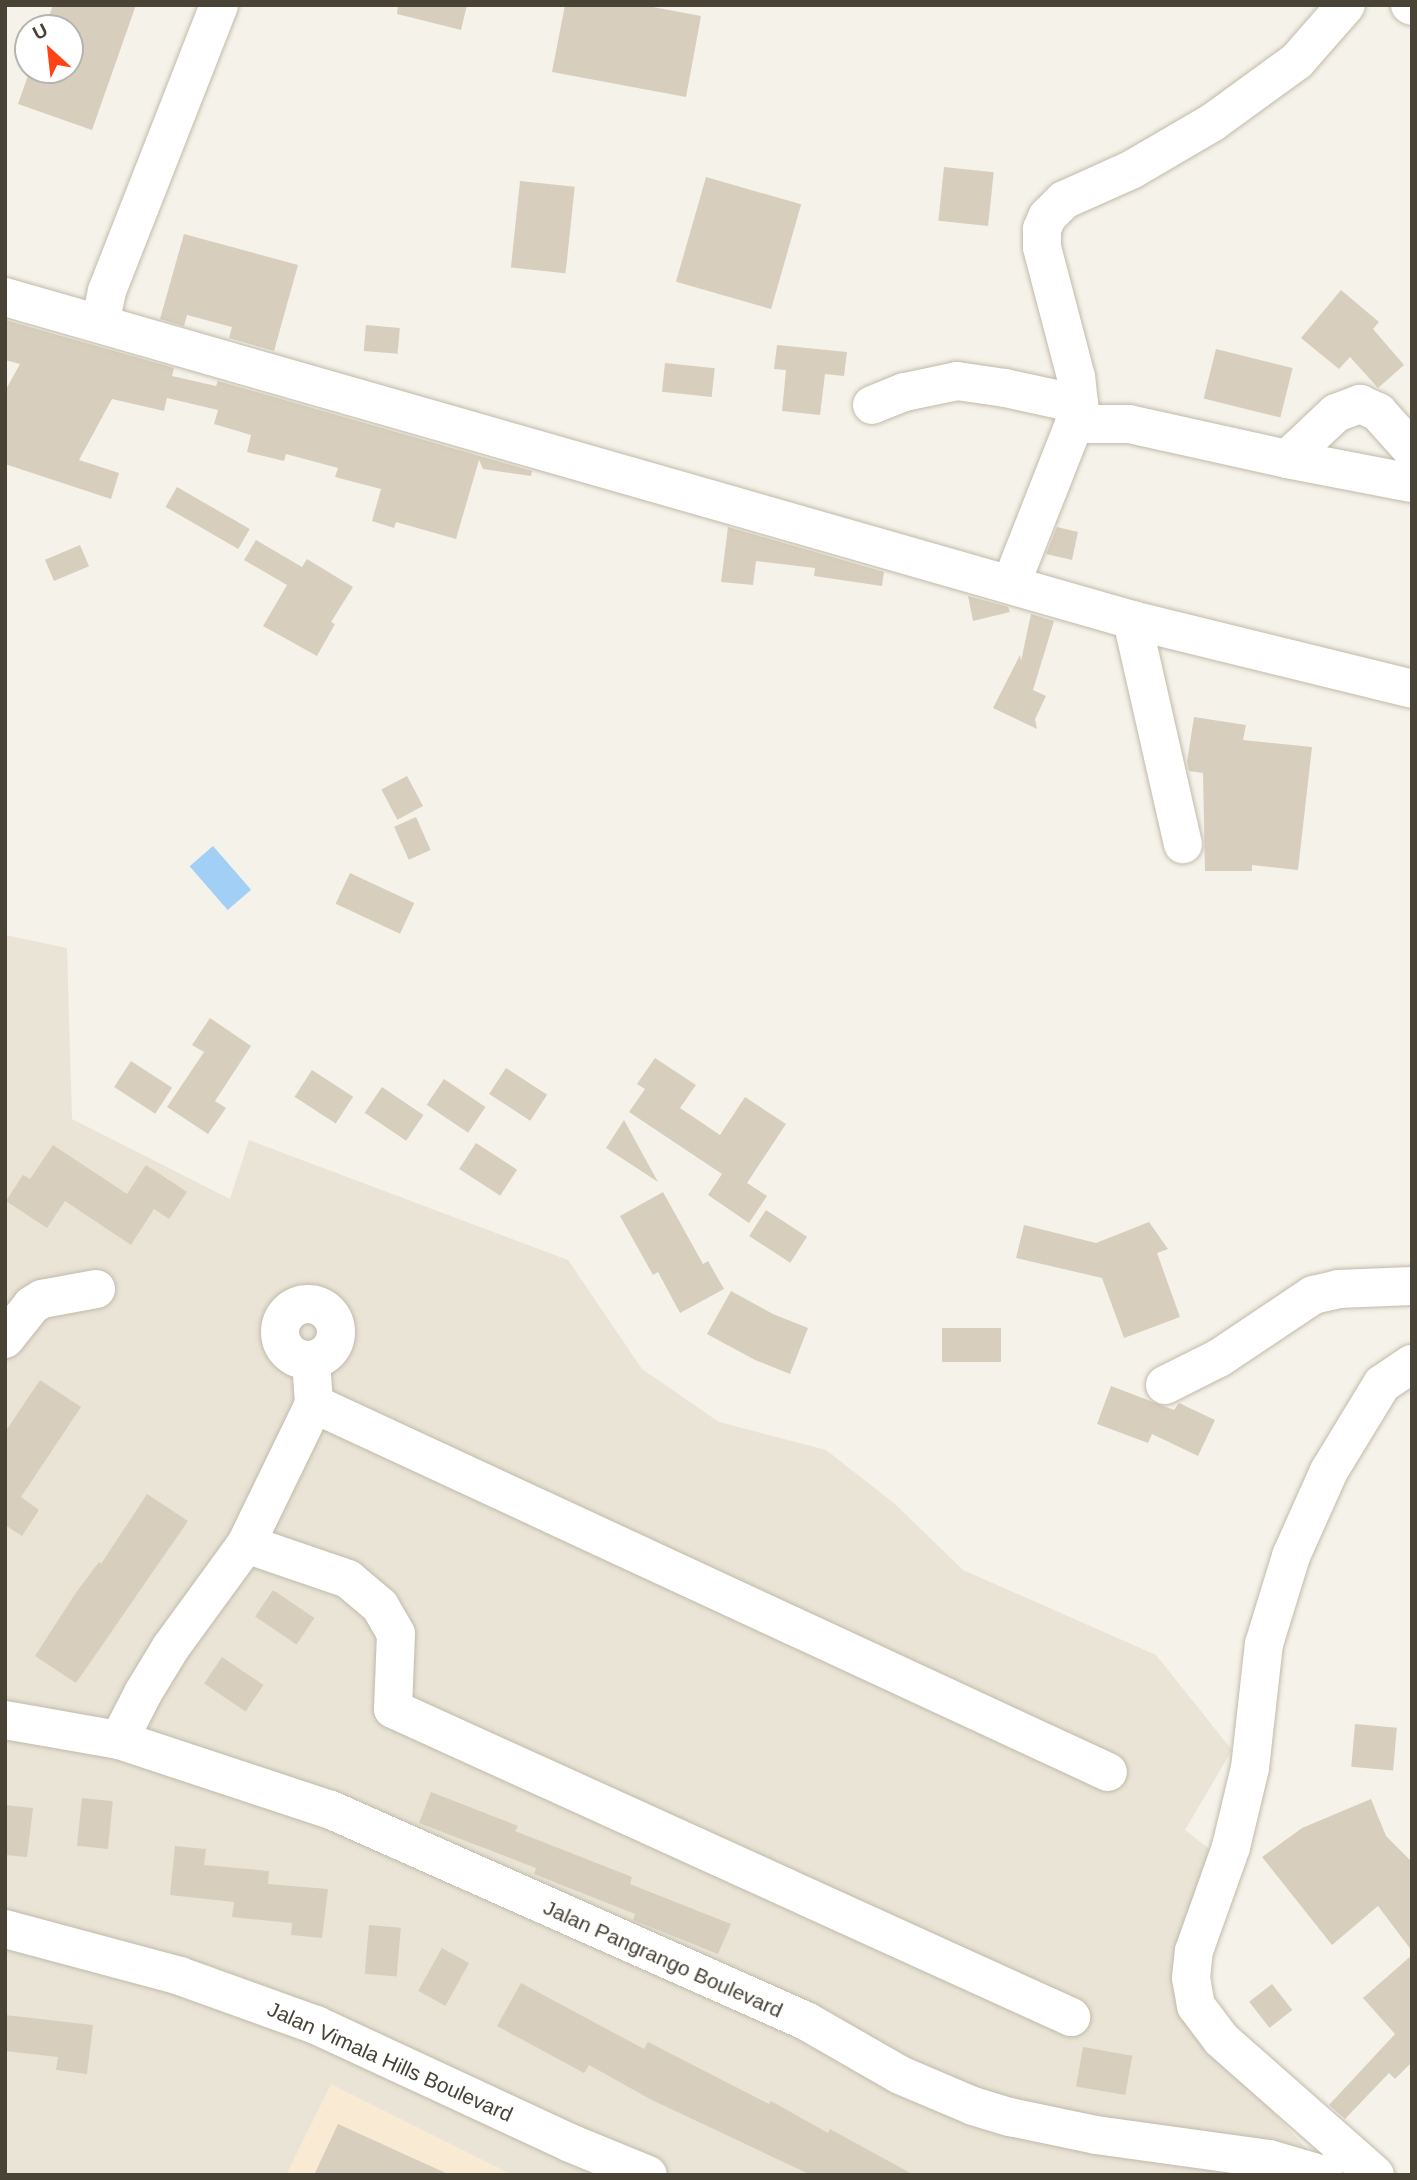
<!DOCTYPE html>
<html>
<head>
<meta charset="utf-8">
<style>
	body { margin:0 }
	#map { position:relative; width:1417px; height:2180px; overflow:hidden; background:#f5f2e9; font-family:Arial,sans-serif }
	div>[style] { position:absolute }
	.residential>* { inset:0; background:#e9e4d6 }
	.commercial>* { inset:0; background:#f8ead3 }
	.water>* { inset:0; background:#a2cff5; transform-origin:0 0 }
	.building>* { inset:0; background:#d8cebd; transform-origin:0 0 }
	.roads { filter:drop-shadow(0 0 2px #c1baaa) drop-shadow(0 0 2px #c1baaa) }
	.minor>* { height:38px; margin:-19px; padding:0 19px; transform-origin:19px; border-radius:19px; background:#fff }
	.minor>.ring { margin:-19px; padding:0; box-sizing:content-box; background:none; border:38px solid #fff; border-radius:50% }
	span { translate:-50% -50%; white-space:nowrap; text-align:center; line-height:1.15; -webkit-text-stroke:5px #fff; paint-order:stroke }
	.street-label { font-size:21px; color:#494336 }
	.frame { position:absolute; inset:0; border:7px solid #494336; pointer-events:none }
	.north { position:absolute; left:14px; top:14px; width:70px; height:70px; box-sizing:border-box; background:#fff; border:2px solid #b6b4af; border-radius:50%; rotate:333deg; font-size:19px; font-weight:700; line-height:28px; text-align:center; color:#494336 }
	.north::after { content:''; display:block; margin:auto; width:24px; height:32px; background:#ff4316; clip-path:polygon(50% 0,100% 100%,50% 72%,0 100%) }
</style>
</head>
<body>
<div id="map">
	<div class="residential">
		<i style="clip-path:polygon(5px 935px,67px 948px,72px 1119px,230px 1199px,249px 1140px,568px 1260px,642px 1369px,719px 1422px,826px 1450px,895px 1504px,963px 1570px,1156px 1655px,1232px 1750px,1185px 1830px,1239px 1872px,1186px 1994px,1258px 2095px,1330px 2175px,5px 2175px)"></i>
	</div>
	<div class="commercial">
		<i style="clip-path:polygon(331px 2084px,513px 2175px,286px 2175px)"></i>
	</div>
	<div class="water">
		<i style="left:213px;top:846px;width:58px;height:31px;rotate:49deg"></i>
	</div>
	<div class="building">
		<i style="clip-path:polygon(53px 5px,136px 5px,92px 130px,18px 104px,30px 70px,70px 70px,70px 28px,45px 28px)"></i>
		<i style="clip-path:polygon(398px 5px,467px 5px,461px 30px,397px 14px)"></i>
		<i style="clip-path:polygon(565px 5px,642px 5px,701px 16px,686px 97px,552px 72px)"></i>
		<i style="left:944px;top:167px;width:50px;height:54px;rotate:6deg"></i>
		<i style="left:706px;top:177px;width:99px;height:109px;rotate:16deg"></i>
		<i style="left:520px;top:181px;width:55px;height:87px;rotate:6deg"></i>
		<i style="clip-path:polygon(184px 234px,298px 265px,274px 351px,229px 338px,232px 327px,187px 315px,184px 326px,160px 319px)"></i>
		<i style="clip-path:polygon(1341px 290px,1379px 322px,1373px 329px,1404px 365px,1378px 388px,1350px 357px,1339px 369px,1301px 338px)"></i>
		<i style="clip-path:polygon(5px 320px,174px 368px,172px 376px,216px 386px,218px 381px,532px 471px,531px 476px,483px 469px,479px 460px,456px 539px,396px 522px,394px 528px,372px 521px,381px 489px,335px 477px,338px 468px,286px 454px,284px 461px,247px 452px,251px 435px,214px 424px,218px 410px,167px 398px,164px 411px,112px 399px,79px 460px,119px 473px,111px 499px,5px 464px,5px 391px,20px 364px,5px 360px)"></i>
		<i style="left:366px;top:325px;width:34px;height:26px;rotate:5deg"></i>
		<i style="clip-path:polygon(777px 345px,847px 352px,844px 376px,825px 374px,820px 415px,782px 411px,786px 370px,774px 369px)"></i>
		<i style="left:1216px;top:349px;width:79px;height:51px;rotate:14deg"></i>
		<i style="left:665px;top:363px;width:50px;height:29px;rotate:6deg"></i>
		<i style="left:177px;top:487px;width:84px;height:23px;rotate:30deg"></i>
		<i style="clip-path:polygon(728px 527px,884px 572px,882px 586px,814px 576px,815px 568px,756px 561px,753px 585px,721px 582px)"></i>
		<i style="clip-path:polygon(1057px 527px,1078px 532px,1072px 560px,1046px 554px)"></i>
		<i style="clip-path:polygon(256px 540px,302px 567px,307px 559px,353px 587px,331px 622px,335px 624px,317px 656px,263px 626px,287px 585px,244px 560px)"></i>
		<i style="left:80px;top:545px;width:23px;height:38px;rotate:67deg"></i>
		<i style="clip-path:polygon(968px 596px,1008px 607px,1010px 612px,973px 621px)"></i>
		<i style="clip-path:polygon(1031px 614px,1054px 621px,1033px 690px,1046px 696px,1035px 719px,1037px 729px,993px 708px,1020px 655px,1021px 661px)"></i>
		<i style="clip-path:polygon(1194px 717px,1246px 725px,1243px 740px,1312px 747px,1298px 870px,1252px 865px,1252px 871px,1205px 871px,1203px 773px,1189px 771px,1187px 762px)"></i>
		<i style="left:407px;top:776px;width:34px;height:29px;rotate:62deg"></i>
		<i style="left:416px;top:817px;width:36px;height:24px;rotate:66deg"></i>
		<i style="left:350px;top:873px;width:71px;height:34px;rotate:25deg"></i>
		<i style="clip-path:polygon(210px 1018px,251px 1046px,215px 1101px,226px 1108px,208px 1134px,167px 1107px,204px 1052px,192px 1045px)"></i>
		<i style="clip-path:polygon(655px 1058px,696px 1085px,680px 1108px,720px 1135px,745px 1097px,786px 1124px,747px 1183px,767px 1196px,749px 1223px,708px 1195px,722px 1174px,629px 1112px,645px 1089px,637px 1084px)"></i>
		<i style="left:131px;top:1061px;width:49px;height:31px;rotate:33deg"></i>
		<i style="left:506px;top:1068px;width:49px;height:31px;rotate:33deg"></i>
		<i style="left:312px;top:1070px;width:49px;height:32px;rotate:33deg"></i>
		<i style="left:444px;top:1079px;width:50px;height:31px;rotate:34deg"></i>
		<i style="left:382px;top:1087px;width:50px;height:31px;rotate:34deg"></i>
		<i style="clip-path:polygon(624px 1120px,658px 1182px,606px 1148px)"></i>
		<i style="left:476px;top:1143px;width:49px;height:31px;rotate:33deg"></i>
		<i style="clip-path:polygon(53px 1145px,127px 1194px,146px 1165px,187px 1192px,169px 1219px,154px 1209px,131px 1245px,65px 1201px,47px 1228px,6px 1201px,23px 1175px,30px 1179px)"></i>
		<i style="clip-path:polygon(663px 1192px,703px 1264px,708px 1261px,724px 1289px,680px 1313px,658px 1272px,653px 1275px,620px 1216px)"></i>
		<i style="left:766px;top:1210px;width:49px;height:31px;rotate:33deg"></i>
		<i style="clip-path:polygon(1149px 1222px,1168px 1249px,1157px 1253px,1180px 1317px,1124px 1338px,1102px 1278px,1016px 1258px,1024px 1225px,1096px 1243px)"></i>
		<i style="clip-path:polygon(731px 1291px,773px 1314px,808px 1328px,790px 1374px,755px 1360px,707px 1334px)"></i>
		<i style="left:942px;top:1328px;width:59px;height:34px"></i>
		<i style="clip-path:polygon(40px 1380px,81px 1407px,21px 1497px,39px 1510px,22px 1536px,5px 1525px,5px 1432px)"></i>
		<i style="clip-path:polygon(1111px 1386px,1174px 1410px,1179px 1403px,1215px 1420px,1198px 1456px,1152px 1434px,1148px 1443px,1097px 1424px)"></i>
		<i style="clip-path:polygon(147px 1494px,188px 1521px,76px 1683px,35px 1656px,75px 1594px,99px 1562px,101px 1564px)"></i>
		<i style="left:273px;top:1590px;width:50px;height:32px;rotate:34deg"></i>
		<i style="left:222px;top:1657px;width:50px;height:32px;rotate:34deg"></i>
		<i style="left:1355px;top:1724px;width:42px;height:43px;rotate:5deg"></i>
		<i style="clip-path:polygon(431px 1792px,518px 1826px,515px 1831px,632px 1877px,630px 1884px,731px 1924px,718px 1954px,633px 1920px,635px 1914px,534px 1874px,536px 1868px,419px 1823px)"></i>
		<i style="left:82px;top:1798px;width:31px;height:48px;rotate:6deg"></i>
		<i style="clip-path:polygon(1371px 1799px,1386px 1836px,1412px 1862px,1412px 1951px,1378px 1906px,1332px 1945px,1262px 1857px,1302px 1828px)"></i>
		<i style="clip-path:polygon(5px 1805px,33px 1808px,27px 1857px,5px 1855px)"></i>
		<i style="clip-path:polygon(175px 1846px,206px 1849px,204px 1865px,269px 1871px,268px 1884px,328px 1889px,322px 1938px,291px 1935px,292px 1923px,232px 1917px,234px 1902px,170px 1895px)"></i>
		<i style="left:369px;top:1925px;width:32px;height:49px;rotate:5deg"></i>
		<i style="left:442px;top:1948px;width:31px;height:49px;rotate:29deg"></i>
		<i style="clip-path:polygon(1412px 1955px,1412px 2062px,1395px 2079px,1389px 2073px,1345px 2119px,1329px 2105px,1395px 2034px,1363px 1998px)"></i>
		<i style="clip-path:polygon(521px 1983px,644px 2049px,648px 2042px,769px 2104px,771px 2101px,828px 2133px,830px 2129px,914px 2175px,811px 2175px,652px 2100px,589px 2065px,584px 2073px,497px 2026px)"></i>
		<i style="left:1272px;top:1984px;width:33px;height:29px;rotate:52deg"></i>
		<i style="clip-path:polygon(5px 2015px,93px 2025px,87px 2074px,56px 2070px,58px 2057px,5px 2051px)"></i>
		<i style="left:1083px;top:2047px;width:50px;height:40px;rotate:10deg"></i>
		<i style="clip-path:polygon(338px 2124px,450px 2175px,314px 2175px)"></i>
	</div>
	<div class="roads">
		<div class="minor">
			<i style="left:1410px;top:5px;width:2px;rotate:27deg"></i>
			<i style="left:5px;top:297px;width:1172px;rotate:15.99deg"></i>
			<i style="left:1132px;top:620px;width:288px;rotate:13.8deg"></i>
			<i style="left:100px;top:324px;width:34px;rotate:-78deg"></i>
			<i style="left:107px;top:291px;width:307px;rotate:-68.6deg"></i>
			<i style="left:872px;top:405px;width:35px;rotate:-22deg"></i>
			<i style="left:905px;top:392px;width:53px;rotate:-11.9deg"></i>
			<i style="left:957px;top:381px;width:49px;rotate:8.3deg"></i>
			<i style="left:1005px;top:388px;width:76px;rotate:12.2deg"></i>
			<i style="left:1074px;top:424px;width:21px;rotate:-76deg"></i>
			<i style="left:1079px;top:404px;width:27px;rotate:-96deg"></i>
			<i style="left:1076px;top:377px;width:134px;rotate:-104.7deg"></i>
			<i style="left:1042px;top:247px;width:18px;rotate:-90deg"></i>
			<i style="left:1042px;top:229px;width:13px;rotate:-67deg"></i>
			<i style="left:1047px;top:217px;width:24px;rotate:-45deg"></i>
			<i style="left:1064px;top:200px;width:73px;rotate:-24.1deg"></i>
			<i style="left:1131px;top:170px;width:95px;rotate:-30.3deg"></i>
			<i style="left:1213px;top:122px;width:104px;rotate:-36deg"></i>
			<i style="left:1297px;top:61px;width:74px;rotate:-48.8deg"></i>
			<i style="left:1287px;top:459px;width:67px;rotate:-43.2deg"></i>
			<i style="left:1336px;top:413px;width:26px;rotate:-21deg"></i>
			<i style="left:1360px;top:404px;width:20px;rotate:24deg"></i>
			<i style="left:1378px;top:412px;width:51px;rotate:48.2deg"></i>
			<i style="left:1011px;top:584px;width:172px;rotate:-68.5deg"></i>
			<i style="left:1074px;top:424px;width:55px"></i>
			<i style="left:1129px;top:424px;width:162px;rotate:12.5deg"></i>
			<i style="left:1287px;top:459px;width:127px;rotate:10.9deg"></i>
			<i style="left:1132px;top:620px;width:230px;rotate:77.2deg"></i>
			<i class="ring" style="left:280px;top:1304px;width:18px;height:18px"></i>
			<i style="left:5px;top:1339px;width:43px;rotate:-51.5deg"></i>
			<i style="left:32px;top:1305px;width:12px;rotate:-31deg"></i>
			<i style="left:42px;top:1299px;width:55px;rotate:-10.5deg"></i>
			<i style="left:311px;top:1360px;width:44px;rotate:86.1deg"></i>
			<i style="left:314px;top:1404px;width:156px;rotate:115.9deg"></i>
			<i style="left:246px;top:1544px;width:108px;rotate:18.9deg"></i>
			<i style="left:348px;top:1579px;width:42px;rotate:40.2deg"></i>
			<i style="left:380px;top:1606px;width:32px;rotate:60deg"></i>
			<i style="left:396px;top:1634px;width:75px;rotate:92.3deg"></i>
			<i style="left:393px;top:1709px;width:745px;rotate:24.43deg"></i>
			<i style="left:1165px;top:1385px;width:60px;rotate:-26.6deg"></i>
			<i style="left:1219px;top:1358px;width:113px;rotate:-33.8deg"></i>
			<i style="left:1313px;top:1295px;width:26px;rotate:-13deg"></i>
			<i style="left:1338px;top:1289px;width:74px;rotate:-2.3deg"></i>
			<i style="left:314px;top:1404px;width:875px;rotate:24.87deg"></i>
			<i style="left:5px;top:1720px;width:116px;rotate:10deg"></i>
			<i style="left:119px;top:1740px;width:223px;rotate:18.3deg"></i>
			<i style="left:331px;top:1810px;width:520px;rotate:23.95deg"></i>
			<i style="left:806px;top:2021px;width:108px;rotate:29.9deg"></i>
			<i style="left:900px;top:2075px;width:79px;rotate:23deg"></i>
			<i style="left:973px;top:2106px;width:39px;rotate:17deg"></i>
			<i style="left:1010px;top:2117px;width:88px;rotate:11.8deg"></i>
			<i style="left:1096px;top:2135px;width:175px;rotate:7.9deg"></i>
			<i style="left:1269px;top:2159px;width:57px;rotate:16.2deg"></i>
			<i style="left:119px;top:1740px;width:53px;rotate:-62.9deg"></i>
			<i style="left:143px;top:1693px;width:54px;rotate:-58.7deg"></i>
			<i style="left:171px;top:1647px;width:127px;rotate:-53.9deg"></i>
			<i style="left:5px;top:1929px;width:181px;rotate:15deg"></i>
			<i style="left:180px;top:1976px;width:145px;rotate:19.8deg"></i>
			<i style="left:316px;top:2025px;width:280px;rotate:24.9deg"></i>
			<i style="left:570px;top:2143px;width:84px;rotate:22.3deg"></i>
			<i style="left:1375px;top:2175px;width:205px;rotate:-138.6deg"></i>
			<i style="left:1221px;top:2039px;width:41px;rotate:-127.1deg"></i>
			<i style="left:1196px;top:2006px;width:28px;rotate:-100deg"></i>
			<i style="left:1191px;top:1978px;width:27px;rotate:-84deg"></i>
			<i style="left:1194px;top:1951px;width:110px;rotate:-70.4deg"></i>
			<i style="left:1231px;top:1847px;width:81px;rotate:-76.5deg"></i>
			<i style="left:1250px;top:1768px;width:125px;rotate:-83.6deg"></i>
			<i style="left:1264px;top:1644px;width:92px;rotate:-72.9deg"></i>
			<i style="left:1291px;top:1556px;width:93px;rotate:-65.9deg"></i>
			<i style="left:1329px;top:1471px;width:102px;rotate:-58.7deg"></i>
			<i style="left:1382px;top:1384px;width:36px;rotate:-34deg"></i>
		</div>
	</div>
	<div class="street-label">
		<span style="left:663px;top:1959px;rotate:24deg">Jalan Pangrango Boulevard</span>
		<span style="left:390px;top:2062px;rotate:24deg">Jalan Vimala Hills Boulevard</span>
	</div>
	<div class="frame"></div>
	<div class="north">U</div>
</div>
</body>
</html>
